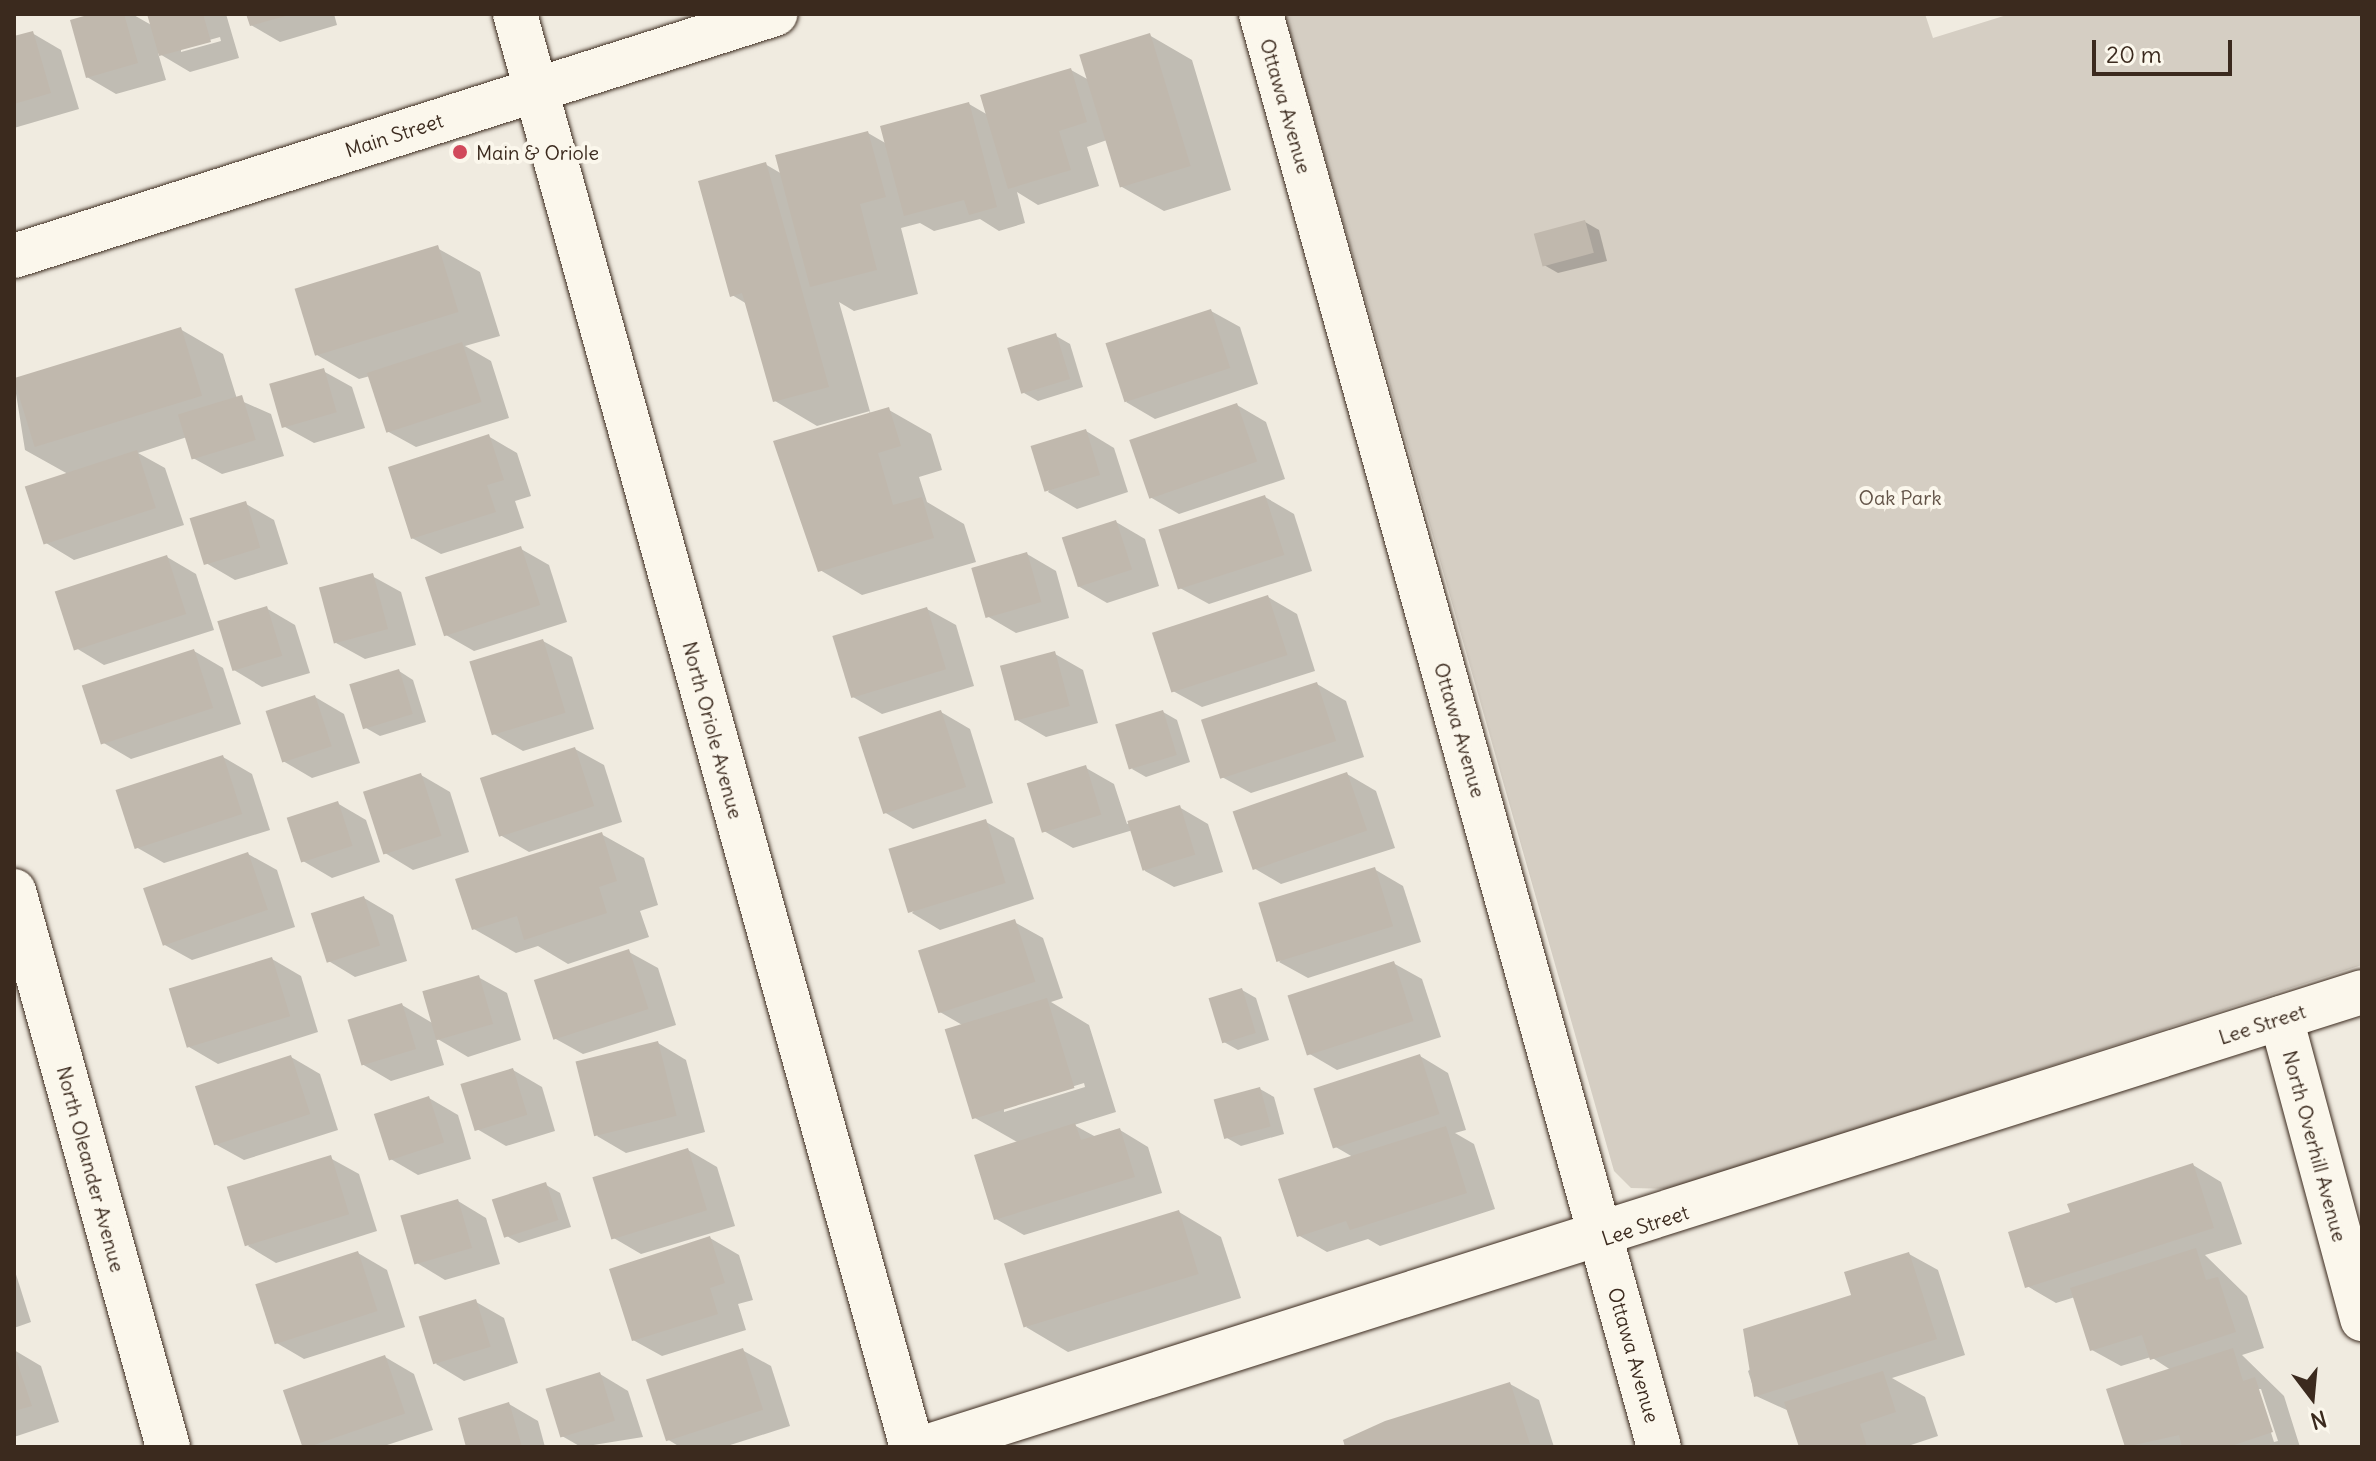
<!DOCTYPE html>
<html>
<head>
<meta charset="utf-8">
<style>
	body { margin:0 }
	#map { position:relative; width:2376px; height:1461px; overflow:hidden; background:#f0ebe0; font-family:Delius,sans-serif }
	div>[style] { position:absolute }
	.green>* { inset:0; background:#d5cec3 }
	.shadow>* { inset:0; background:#0003 }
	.building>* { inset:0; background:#c0b8ad; transform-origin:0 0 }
	.roads { filter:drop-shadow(0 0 2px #3b2a1e) drop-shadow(0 0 2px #3b2a1e) }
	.minor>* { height:44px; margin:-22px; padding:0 22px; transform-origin:22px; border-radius:22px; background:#fbf7ec }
	.tertiary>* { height:44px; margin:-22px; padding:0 22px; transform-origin:22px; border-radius:22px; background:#fbf7ec }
	.dots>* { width:22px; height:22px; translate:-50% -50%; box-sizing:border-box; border:4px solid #fbf7ec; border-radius:50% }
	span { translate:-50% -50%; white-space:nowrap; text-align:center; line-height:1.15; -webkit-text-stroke:8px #fbf7ec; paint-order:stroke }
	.street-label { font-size:20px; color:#3b2a1e }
	.poi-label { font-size:20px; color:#3b2a1e }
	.left { translate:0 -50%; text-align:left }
	.park-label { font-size:20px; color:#625347 }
	.frame { position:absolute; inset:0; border:16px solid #3b2a1e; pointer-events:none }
	.north { position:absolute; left:2272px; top:1357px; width:80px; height:80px; -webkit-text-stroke:6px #fbf7ec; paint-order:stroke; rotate:164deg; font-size:22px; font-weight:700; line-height:32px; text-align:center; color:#3b2a1e }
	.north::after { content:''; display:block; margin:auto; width:28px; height:36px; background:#3b2a1e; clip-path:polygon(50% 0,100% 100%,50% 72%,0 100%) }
	.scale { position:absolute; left:2092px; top:40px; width:140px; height:36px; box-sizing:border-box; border:4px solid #3b2a1e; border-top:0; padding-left:10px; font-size:24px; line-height:28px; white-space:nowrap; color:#3b2a1e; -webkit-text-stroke:6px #fbf7ec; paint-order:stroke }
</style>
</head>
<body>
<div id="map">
	<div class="green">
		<i style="clip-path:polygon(1284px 14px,1925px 14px,1933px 38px,2010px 14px,2362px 14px,2362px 965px,1672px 1189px,1631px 1188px,1614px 1171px)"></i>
	</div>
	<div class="shadow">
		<i style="clip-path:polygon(evenodd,99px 14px,132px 14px,153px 26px,149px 14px,226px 14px,239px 58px,190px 72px,158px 53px,166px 80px,116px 94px,87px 77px,99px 14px,220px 37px,221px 41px,181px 52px,181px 48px,220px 37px)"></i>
		<i style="clip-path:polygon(248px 14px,334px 14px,337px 25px,280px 42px,251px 25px)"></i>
		<i style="clip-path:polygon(32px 33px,61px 50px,79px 109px,14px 128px,14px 38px)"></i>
		<i style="clip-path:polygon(1149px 35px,1192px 60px,1231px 190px,1164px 211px,1122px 187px,1107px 140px,1087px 147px,1099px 186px,1038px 205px,1017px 192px,1025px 223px,999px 231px,980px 219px,934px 231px,920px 223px,901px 228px,918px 294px,854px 311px,839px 302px,871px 415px,889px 410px,931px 434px,942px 470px,919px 477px,927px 502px,964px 524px,976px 562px,862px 595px,820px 570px,870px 411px,817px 426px,775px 401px,747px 304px,732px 295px,765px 164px,782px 174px,868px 133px,887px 144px,969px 104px,988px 115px,1071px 70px,1089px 80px)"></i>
		<i style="clip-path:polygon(1585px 222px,1599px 230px,1607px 261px,1558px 273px,1544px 265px)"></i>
		<i style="clip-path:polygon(437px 248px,480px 272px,500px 336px,465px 346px,491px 361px,509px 418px,416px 447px,387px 431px,370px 376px,359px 379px,317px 355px)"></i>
		<i style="clip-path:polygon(1211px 311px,1240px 327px,1258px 384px,1155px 419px,1126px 402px)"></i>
		<i style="clip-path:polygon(180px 329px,223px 354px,237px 399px,271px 414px,284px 456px,222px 474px,193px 458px,187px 437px,138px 453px,165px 468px,184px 525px,74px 560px,46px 543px,68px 474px,25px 450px,14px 381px)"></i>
		<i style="clip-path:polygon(1056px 336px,1070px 344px,1083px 387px,1038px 401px,1024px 393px)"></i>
		<i style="clip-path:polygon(323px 371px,352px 387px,365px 428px,314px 443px,285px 427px)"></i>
		<i style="clip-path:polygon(1237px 405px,1266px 422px,1285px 479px,1179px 514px,1150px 497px)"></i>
		<i style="clip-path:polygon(1086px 431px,1114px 448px,1128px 492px,1077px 509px,1048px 492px)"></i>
		<i style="clip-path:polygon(488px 436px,517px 453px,531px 496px,515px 501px,524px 528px,441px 554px,412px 538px)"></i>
		<i style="clip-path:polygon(1265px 497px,1294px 514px,1312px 571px,1209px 604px,1180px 588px)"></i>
		<i style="clip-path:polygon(246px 504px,274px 520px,288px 564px,235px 580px,206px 563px)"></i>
		<i style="clip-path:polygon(1116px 522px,1145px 539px,1159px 586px,1107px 603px,1078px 586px)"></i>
		<i style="clip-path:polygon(521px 549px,549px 565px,567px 622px,474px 651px,446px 635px)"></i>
		<i style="clip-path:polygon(1027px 554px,1056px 571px,1069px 618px,1016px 633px,987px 616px)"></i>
		<i style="clip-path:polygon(167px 557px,196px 574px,214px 630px,104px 665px,76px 648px)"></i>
		<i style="clip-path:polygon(372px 576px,401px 592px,416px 645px,365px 659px,336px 643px)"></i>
		<i style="clip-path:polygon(1268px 597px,1297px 614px,1315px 671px,1202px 707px,1173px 691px)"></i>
		<i style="clip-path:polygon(266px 608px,295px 625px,310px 673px,262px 687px,234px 670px)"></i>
		<i style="clip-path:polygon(927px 609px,956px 625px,974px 686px,882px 714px,853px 697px)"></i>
		<i style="clip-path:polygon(543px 641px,572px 657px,594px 729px,523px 751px,494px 734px)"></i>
		<i style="clip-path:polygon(194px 651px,223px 668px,241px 724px,131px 759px,102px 742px)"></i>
		<i style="clip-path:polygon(1055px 654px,1083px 670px,1098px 723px,1046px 737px,1017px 720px)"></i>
		<i style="clip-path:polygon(399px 671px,413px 680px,426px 722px,380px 736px,366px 728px)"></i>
		<i style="clip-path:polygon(1317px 684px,1346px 701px,1364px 757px,1251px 793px,1222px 777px)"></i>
		<i style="clip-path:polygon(315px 697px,344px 714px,360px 763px,312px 778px,283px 761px)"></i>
		<i style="clip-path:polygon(941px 712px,970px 729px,993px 803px,913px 829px,884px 812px)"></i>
		<i style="clip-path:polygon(1163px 712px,1177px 720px,1190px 762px,1146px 777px,1132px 769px)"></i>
		<i style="clip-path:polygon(575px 749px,604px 765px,622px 822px,529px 852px,500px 835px)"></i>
		<i style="clip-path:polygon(223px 757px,252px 774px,270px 830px,164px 863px,136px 847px)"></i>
		<i style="clip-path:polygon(1086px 768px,1114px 784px,1127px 824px,1179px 807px,1208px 824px,1223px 872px,1174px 887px,1145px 871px,1133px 830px,1073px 848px,1044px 831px)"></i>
		<i style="clip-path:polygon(1347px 774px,1376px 791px,1395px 848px,1281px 884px,1252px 867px)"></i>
		<i style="clip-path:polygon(421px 775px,450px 792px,469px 852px,413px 870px,385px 853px)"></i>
		<i style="clip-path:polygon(337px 803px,366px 820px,380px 862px,332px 878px,303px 861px)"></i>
		<i style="clip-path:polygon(986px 822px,1014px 838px,1034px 899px,940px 930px,912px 913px)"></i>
		<i style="clip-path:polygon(601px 834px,644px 858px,658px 905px,640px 911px,649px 937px,568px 964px,538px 946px,516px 953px,474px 929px)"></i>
		<i style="clip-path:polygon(248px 854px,277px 870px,295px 927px,192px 960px,163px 944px)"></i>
		<i style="clip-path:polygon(1374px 869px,1403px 886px,1421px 942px,1308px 978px,1279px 962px)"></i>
		<i style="clip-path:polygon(364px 898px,393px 915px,407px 961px,355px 977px,327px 960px)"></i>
		<i style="clip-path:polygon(evenodd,1014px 922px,1043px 938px,1063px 998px,1051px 1002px,1089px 1025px,1116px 1112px,1074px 1125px,1096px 1137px,1120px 1130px,1148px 1147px,1162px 1193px,1024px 1235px,996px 1219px,1019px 1143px,975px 1118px,964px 1026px,940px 1012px,1014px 922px,1084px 1083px,1085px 1087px,1004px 1112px,1004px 1108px,1084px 1083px)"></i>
		<i style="clip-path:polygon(629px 952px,658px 968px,676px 1025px,583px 1054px,554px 1038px)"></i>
		<i style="clip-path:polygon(272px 959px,301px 976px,318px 1032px,218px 1064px,189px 1047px)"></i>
		<i style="clip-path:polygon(1393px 963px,1422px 979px,1441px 1037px,1337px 1070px,1308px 1053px)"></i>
		<i style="clip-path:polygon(478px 977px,507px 993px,521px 1040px,468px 1057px,436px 1038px,444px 1065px,391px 1081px,362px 1064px,402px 1005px,434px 1024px)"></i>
		<i style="clip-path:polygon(1242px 990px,1256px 998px,1269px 1040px,1238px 1050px,1224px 1042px)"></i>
		<i style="clip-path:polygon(658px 1043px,686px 1060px,705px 1132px,626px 1153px,597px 1136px)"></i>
		<i style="clip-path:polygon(1420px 1056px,1448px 1073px,1466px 1130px,1455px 1133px,1474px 1144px,1495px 1209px,1380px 1246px,1368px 1239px,1327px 1252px,1298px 1235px,1353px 1157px,1334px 1146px)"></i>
		<i style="clip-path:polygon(291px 1057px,320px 1074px,338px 1130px,244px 1160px,215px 1144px)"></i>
		<i style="clip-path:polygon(513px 1070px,542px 1087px,555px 1131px,506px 1146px,477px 1129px)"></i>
		<i style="clip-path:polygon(1260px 1089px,1274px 1097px,1284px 1134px,1241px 1146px,1227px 1138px)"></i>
		<i style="clip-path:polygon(429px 1098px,458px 1115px,471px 1159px,418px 1175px,389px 1158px)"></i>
		<i style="clip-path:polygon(688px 1150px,717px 1167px,735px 1226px,641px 1254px,612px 1237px)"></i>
		<i style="clip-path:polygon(330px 1158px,359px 1174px,377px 1231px,276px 1263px,248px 1246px)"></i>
		<i style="clip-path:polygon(evenodd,2193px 1165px,2221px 1182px,2242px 1244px,2205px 1255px,2247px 1296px,2264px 1348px,2242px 1355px,2284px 1396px,2300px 1447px,2127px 1447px,2108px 1390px,2171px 1370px,2151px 1357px,2121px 1366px,2092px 1350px,2075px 1297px,2056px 1303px,2027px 1286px,2073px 1213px,2193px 1165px,2257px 1389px,2261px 1389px,2278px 1441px,2274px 1442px,2257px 1389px)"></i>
		<i style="clip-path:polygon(546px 1185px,560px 1193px,571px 1227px,519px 1243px,505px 1235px)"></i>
		<i style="clip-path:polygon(458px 1201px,486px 1218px,500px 1264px,445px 1280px,417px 1263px)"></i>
		<i style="clip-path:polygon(1179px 1212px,1221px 1237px,1241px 1298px,1068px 1352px,1026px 1327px)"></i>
		<i style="clip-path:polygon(710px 1238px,739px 1255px,753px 1300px,738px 1304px,746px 1330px,662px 1356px,633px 1340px)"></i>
		<i style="clip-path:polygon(358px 1253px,387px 1270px,405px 1327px,304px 1359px,275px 1342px)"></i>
		<i style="clip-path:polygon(1909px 1254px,1938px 1270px,1965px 1355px,1892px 1378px,1925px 1397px,1938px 1436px,1905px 1447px,1801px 1447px,1789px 1411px,1756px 1396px,1748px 1371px)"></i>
		<i style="clip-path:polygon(14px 1268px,31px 1322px,14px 1328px)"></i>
		<i style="clip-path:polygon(476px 1302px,504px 1318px,518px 1363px,464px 1381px,436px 1364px)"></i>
		<i style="clip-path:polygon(14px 1350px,41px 1366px,59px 1422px,14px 1437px)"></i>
		<i style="clip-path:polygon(742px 1350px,771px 1366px,790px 1426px,724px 1447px,680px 1447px,667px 1439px)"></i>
		<i style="clip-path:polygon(385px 1357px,414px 1374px,433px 1430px,381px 1447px,303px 1446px)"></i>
		<i style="clip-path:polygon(600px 1374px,628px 1391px,643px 1437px,581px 1447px,562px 1436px)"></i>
		<i style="clip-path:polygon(1510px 1384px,1539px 1400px,1554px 1447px,1347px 1447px,1345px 1441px)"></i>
		<i style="clip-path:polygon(509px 1404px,538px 1421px,545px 1447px,469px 1447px)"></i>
	</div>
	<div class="building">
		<i style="clip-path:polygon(91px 14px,124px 14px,138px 63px,86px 78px,70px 20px)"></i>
		<i style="clip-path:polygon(147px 14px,203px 14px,211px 42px,159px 56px)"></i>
		<i style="clip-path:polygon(246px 14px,288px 14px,289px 15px,250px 26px)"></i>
		<i style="clip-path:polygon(33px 31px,51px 93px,14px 104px,14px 36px)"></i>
		<i style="left:1150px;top:33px;width:139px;height:74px;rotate:73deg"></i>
		<i style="clip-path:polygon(1071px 68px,1087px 122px,1059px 131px,1071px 170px,1008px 189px,980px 95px)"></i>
		<i style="clip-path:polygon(969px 102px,997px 207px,969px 215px,964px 200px,904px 216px,880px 126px)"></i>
		<i style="clip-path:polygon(868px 131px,886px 197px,860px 204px,877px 270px,810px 287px,775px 155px)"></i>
		<i style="clip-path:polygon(766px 162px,829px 387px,773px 402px,742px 293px,730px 297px,698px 181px)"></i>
		<i style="left:1585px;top:220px;width:34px;height:53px;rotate:75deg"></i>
		<i style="left:438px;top:245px;width:70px;height:150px;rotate:73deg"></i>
		<i style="left:1211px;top:309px;width:62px;height:111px;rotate:72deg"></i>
		<i style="left:181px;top:327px;width:72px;height:175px;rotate:73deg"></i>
		<i style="left:1056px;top:333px;width:48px;height:51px;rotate:73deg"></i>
		<i style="left:462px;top:342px;width:63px;height:100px;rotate:72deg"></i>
		<i style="left:324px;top:368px;width:46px;height:57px;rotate:74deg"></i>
		<i style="left:242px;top:395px;width:47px;height:67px;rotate:73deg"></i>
		<i style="left:1237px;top:403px;width:62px;height:114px;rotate:71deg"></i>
		<i style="clip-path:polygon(889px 407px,901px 446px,878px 453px,893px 505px,922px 497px,934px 538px,818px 572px,773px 441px)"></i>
		<i style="left:1086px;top:429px;width:48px;height:58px;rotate:73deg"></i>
		<i style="clip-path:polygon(489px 434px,504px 480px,487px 485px,496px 512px,411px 539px,388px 467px)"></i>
		<i style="left:137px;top:450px;width:61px;height:118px;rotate:72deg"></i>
		<i style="left:1265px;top:495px;width:63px;height:112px;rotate:72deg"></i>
		<i style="left:246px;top:501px;width:49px;height:59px;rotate:73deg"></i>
		<i style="left:1116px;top:520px;width:52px;height:57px;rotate:72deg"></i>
		<i style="left:521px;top:546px;width:62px;height:101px;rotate:72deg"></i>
		<i style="left:1027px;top:552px;width:52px;height:58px;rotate:74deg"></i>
		<i style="left:167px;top:555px;width:62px;height:118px;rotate:72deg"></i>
		<i style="left:373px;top:573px;width:58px;height:56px;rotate:75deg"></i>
		<i style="left:1268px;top:595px;width:63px;height:122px;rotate:72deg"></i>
		<i style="left:267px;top:606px;width:52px;height:52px;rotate:73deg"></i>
		<i style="left:927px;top:607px;width:65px;height:99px;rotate:73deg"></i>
		<i style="left:543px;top:639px;width:77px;height:77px;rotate:73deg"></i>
		<i style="left:194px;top:649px;width:62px;height:118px;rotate:72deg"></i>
		<i style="left:1055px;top:651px;width:57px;height:57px;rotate:75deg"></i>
		<i style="left:399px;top:669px;width:47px;height:52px;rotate:73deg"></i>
		<i style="left:1317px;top:682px;width:62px;height:122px;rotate:72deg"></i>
		<i style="left:315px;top:695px;width:54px;height:52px;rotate:72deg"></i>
		<i style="left:941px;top:710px;width:81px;height:87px;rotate:72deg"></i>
		<i style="left:1163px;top:710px;width:47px;height:50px;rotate:73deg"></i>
		<i style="left:575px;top:747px;width:62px;height:100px;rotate:72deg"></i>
		<i style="left:223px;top:755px;width:62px;height:113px;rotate:72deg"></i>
		<i style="left:1086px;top:765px;width:52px;height:62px;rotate:73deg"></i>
		<i style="left:1347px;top:772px;width:62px;height:121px;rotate:71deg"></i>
		<i style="left:421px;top:773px;width:66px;height:61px;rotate:72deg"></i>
		<i style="left:338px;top:801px;width:47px;height:54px;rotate:72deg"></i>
		<i style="left:1180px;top:805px;width:52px;height:55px;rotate:73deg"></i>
		<i style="left:986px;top:819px;width:67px;height:102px;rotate:73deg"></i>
		<i style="clip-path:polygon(602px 832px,617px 881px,599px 887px,607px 913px,524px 940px,517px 916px,472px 930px,455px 879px)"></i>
		<i style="left:248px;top:852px;width:61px;height:111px;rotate:71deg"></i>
		<i style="left:1375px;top:867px;width:62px;height:122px;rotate:73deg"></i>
		<i style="left:364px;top:896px;width:52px;height:56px;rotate:72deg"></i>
		<i style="left:1015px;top:919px;width:66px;height:102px;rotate:72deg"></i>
		<i style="left:629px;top:949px;width:63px;height:100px;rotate:72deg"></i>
		<i style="left:272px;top:957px;width:62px;height:108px;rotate:73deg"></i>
		<i style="left:1394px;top:961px;width:63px;height:112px;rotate:72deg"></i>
		<i style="left:479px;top:975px;width:51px;height:59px;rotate:74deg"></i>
		<i style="left:1242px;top:988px;width:47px;height:35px;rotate:73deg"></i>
		<i style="left:1047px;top:998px;width:94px;height:107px;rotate:73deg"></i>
		<i style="left:402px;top:1003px;width:48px;height:57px;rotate:73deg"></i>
		<i style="left:658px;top:1041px;width:77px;height:85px;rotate:76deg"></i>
		<i style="left:1420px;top:1054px;width:63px;height:112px;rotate:72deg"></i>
		<i style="left:291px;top:1055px;width:62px;height:101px;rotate:72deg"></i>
		<i style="left:513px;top:1068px;width:49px;height:55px;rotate:73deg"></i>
		<i style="left:1260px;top:1087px;width:41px;height:48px;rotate:75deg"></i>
		<i style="left:429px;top:1096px;width:49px;height:58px;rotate:72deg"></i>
		<i style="clip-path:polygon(1075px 1123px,1081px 1140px,1120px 1128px,1135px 1177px,994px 1220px,974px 1155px)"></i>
		<i style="clip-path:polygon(1446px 1126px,1467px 1193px,1350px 1230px,1346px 1221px,1297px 1237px,1278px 1179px)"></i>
		<i style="left:688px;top:1148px;width:65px;height:100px;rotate:73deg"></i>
		<i style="left:331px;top:1155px;width:62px;height:109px;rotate:73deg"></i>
		<i style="clip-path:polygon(2193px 1163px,2214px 1228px,2025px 1288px,2008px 1232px,2070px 1212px,2067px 1204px)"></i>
		<i style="left:546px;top:1182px;width:40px;height:57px;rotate:72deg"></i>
		<i style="left:458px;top:1199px;width:51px;height:60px;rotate:74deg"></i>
		<i style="left:1179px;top:1210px;width:67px;height:183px;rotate:73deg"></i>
		<i style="clip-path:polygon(710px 1236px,725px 1283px,710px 1288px,718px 1314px,632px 1341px,609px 1269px)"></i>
		<i style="clip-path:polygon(2196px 1248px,2206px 1280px,2218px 1277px,2236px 1332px,2150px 1360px,2142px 1335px,2090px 1351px,2070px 1288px)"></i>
		<i style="left:358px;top:1251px;width:63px;height:108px;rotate:72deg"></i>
		<i style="clip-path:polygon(1909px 1252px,1937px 1339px,1754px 1397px,1743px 1329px,1851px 1295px,1844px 1272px)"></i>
		<i style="left:476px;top:1299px;width:50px;height:60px;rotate:73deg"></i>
		<i style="left:743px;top:1348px;width:65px;height:102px;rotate:72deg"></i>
		<i style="clip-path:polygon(2233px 1348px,2243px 1381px,2255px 1377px,2273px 1432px,2228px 1447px,2182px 1447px,2179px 1435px,2125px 1447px,2106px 1389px)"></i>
		<i style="clip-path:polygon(14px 1353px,32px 1406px,14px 1411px)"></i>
		<i style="left:385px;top:1355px;width:62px;height:108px;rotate:71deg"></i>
		<i style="clip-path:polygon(1883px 1371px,1896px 1412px,1860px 1424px,1867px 1447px,1799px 1447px,1784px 1402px)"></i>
		<i style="left:600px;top:1372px;width:51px;height:57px;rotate:73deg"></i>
		<i style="clip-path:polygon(1510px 1382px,1530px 1444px,1345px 1447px,1343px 1440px,1385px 1421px)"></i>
		<i style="clip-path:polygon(509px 1402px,522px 1447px,466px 1447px,458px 1418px)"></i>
	</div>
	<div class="roads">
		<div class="minor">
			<i style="left:515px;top:14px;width:1487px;rotate:74.52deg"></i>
			<i style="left:1261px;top:14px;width:1487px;rotate:74.48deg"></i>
			<i style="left:14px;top:891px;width:577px;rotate:74.52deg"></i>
			<i style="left:2281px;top:1018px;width:312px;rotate:74.9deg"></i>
			<i style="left:926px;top:1447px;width:1506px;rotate:-17.58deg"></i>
		</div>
		<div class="tertiary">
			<i style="left:14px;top:256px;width:799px;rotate:-17.64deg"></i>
		</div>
	</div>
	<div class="dots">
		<i style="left:460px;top:152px;background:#d1495b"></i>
	</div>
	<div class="street-label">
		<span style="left:1286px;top:106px;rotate:74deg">Ottawa Avenue</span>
		<span style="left:394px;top:135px;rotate:-18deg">Main Street</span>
		<span style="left:713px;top:730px;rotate:75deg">North Oriole Avenue</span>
		<span style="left:1460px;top:730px;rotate:74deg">Ottawa Avenue</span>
		<span style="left:2262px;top:1024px;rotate:-18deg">Lee Street</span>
		<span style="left:2315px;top:1146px;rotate:75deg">North Overhill Avenue</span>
		<span style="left:91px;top:1169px;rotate:75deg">North Oleander Avenue</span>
		<span style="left:1645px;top:1225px;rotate:-18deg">Lee Street</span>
		<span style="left:1634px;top:1355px;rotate:74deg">Ottawa Avenue</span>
	</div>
	<div class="poi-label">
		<span class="left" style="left:476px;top:152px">Main &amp; Oriole</span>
	</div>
	<div class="park-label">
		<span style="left:1900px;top:497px">Oak Park</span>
	</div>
	<div class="frame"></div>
	<div class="north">N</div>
	<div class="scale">20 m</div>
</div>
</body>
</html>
